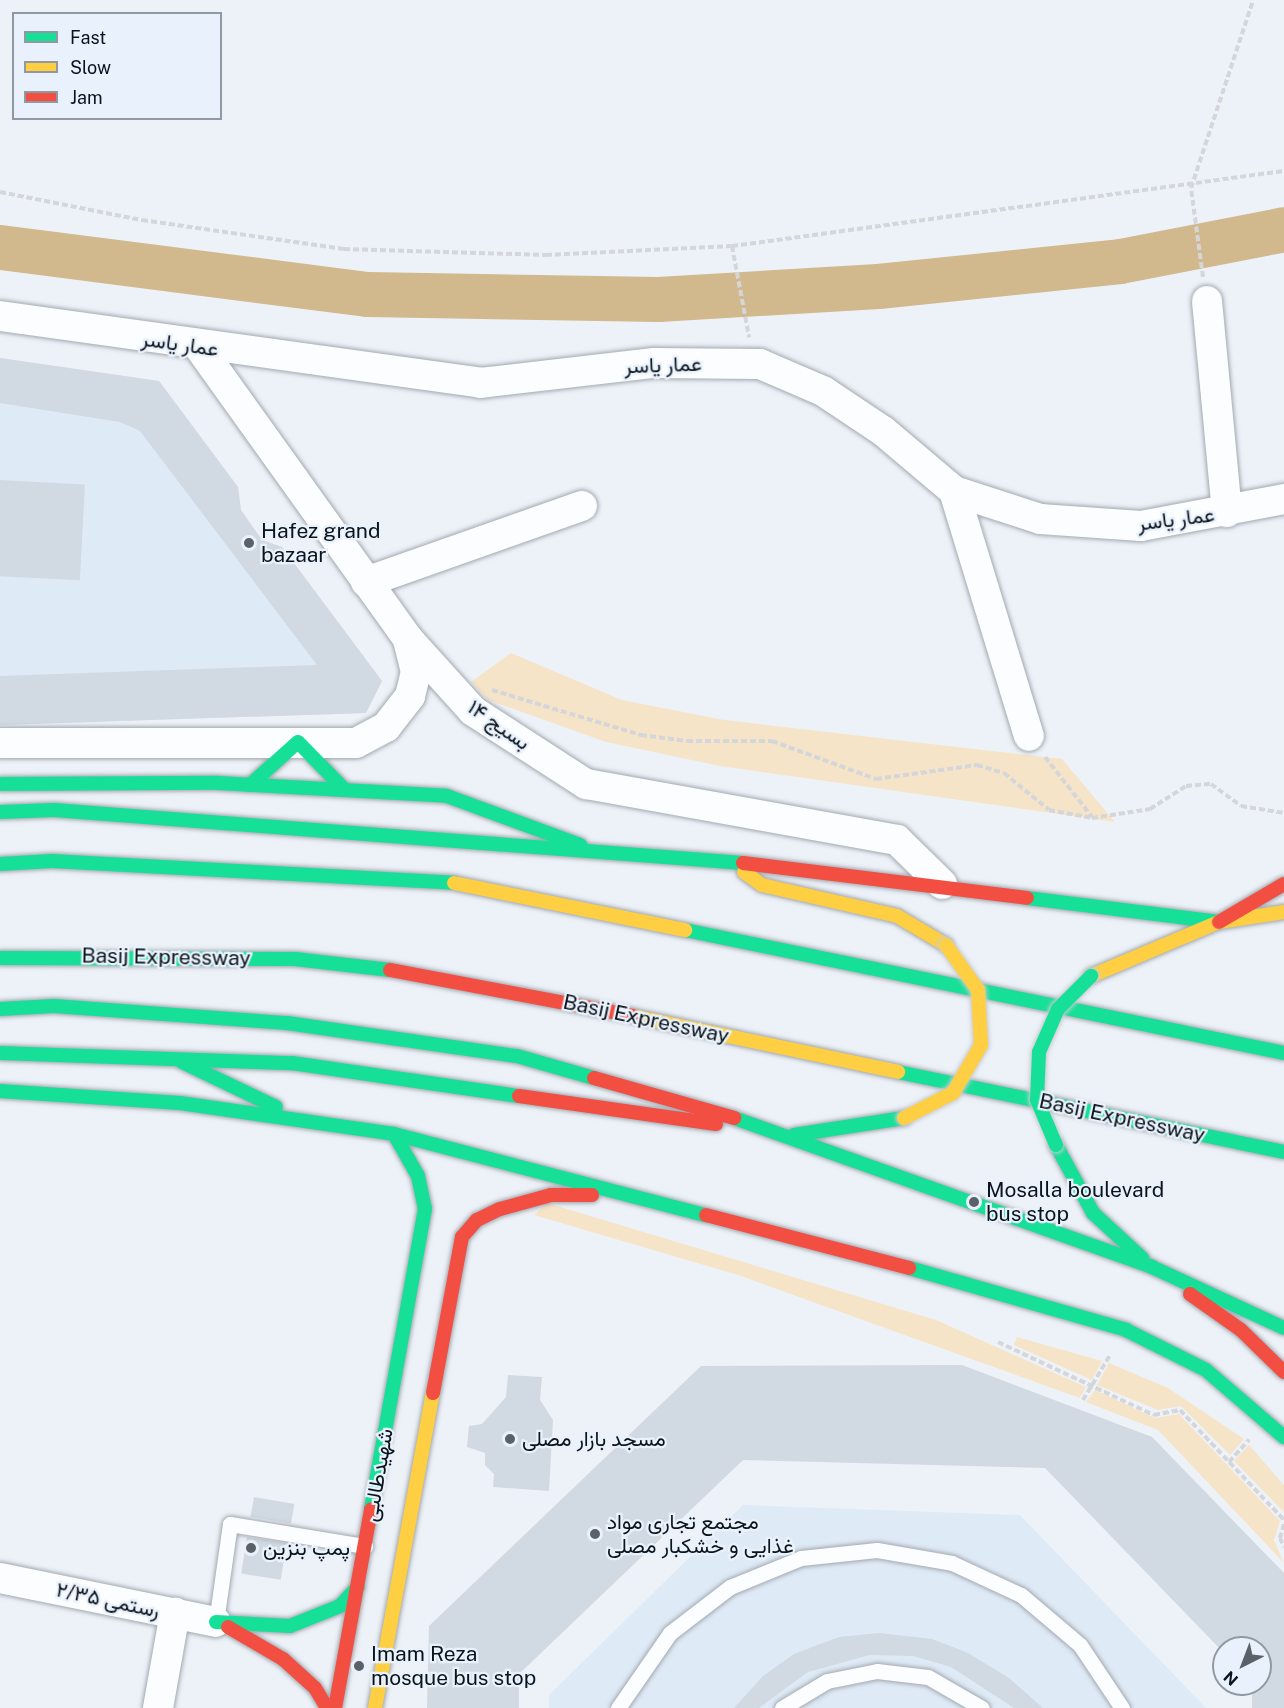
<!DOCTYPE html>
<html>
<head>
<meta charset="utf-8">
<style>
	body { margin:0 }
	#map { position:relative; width:1284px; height:1708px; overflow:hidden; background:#edf2f8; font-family:"Public Sans",Vazirmatn,sans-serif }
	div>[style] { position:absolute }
	.built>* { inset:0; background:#dfeaf7 }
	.green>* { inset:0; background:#f6e4c8 }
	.river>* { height:45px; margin:-22.5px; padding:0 22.5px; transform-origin:22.5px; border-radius:22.5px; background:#d1b88d }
	.building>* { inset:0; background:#d1d9e2; transform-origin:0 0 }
	.path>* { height:4px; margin-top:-2px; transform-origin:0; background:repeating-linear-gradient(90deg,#d4d6d9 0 6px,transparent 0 9px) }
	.roads { filter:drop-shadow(0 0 2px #a3a9b0) drop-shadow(0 0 2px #a3a9b0) }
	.lane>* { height:15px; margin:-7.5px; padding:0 7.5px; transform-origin:7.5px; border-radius:7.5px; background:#fcfdfe }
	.street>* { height:30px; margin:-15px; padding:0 15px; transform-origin:15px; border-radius:15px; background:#fcfdfe }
	.fast>* { height:14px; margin:-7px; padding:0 7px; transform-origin:7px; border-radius:7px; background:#16e098 }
	.slow>* { height:14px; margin:-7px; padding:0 7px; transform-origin:7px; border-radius:7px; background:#ffcf43 }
	.jam>* { height:14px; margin:-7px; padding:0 7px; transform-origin:7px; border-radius:7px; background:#f24e42 }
	.bridges { filter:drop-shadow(0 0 2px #c8cbcf) drop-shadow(0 0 2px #c8cbcf) }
	.fast-bridge>* { height:14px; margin:-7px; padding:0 7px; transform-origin:7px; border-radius:7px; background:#16e098 }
	.slow-bridge>* { height:14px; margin:-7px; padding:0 7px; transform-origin:7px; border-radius:7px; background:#ffcf43 }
	.dots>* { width:16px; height:16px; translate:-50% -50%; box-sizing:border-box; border:3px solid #e9f2fc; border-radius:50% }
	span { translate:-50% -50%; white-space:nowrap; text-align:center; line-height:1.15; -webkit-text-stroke:4.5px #e9f2fc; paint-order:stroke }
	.street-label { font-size:21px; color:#0b131b }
	.poi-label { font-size:21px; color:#0b131b }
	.left { translate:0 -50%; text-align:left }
	.legend { position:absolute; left:12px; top:12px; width:210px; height:108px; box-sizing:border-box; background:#e9f2fc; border:2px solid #9099a2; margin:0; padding:8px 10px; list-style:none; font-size:18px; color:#0b131b }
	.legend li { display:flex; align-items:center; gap:12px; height:30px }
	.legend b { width:30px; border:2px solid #9099a2 }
	.north { position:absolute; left:1212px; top:1636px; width:60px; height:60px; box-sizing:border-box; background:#e9f2fc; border:2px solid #9099a2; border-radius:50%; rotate:222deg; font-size:16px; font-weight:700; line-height:24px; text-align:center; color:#0b131b }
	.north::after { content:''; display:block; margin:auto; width:21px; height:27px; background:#5a6168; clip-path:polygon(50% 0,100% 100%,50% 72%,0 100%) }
</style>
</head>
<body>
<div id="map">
	<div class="built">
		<i style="clip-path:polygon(0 358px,159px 381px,238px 487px,241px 510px,262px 540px,282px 547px,382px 681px,366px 713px,0 725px)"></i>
		<i style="clip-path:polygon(743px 1505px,1020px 1515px,1206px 1708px,549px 1708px,549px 1695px)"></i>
	</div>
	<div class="green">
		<i style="clip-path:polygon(511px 653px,622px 700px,724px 720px,1062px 759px,1115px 822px,720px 766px,606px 742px,488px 700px,471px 682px)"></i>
		<i style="clip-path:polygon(547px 1203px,936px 1320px,1086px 1387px,1080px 1398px,738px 1275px,534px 1215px)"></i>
		<i style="clip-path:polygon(1017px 1337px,1102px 1361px,1092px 1380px,1014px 1345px)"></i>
		<i style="clip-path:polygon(1109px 1363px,1168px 1388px,1244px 1439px,1230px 1455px,1181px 1406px,1158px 1410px,1097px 1385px)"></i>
		<i style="clip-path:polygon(1095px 1390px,1155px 1418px,1179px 1414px,1280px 1521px,1274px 1540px,1284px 1563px,1158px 1430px,1086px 1402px)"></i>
		<i style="clip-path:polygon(1249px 1445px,1284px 1485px,1284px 1512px,1234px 1461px)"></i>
	</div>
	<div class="river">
		<i style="left:0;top:247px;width:370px;rotate:7.3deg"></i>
		<i style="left:367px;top:294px;width:291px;rotate:1deg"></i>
		<i style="left:658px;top:299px;width:220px;rotate:-3.4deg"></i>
		<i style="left:878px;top:286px;width:243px;rotate:-5.9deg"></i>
		<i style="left:1120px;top:261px;width:167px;rotate:-11deg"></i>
	</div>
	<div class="building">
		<i style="clip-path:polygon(0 358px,159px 381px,238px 487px,241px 510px,262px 540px,282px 547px,382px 681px,366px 713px,0 725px,0 676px,317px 665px,140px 431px,120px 422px,0 403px)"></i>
		<i style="left:0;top:480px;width:85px;height:96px;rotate:3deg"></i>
		<i style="clip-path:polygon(962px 1365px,1152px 1437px,1284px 1573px,1284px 1708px,1252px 1708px,1252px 1684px,1260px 1684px,1260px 1648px,1224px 1648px,1224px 1653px,1045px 1468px,743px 1460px,519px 1674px,519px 1708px,427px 1708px,429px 1626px,701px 1366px)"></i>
		<i style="clip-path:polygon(508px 1375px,542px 1377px,540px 1400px,553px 1420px,549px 1491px,493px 1487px,494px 1474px,485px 1465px,485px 1453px,467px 1447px,469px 1426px,482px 1424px,506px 1397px)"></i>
		<i style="left:254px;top:1497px;width:41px;height:20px;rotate:10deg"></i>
		<i style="left:247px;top:1537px;width:40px;height:37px;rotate:9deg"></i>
		<i style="clip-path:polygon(879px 1633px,932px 1639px,968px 1653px,1009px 1678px,1043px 1708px,1014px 1708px,951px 1667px,913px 1656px,870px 1655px,808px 1672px,759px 1708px,734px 1708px,763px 1676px,794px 1654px,839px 1637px)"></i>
	</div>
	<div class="path">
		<i style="left:0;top:192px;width:145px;rotate:11.2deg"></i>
		<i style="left:142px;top:220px;width:204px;rotate:8.2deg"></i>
		<i style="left:344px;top:249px;width:202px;rotate:1.7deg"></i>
		<i style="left:546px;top:255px;width:186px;rotate:-2.8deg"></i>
		<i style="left:732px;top:246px;width:557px;rotate:-7.74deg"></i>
		<i style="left:732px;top:246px;width:93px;rotate:79.4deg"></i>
		<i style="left:1203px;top:277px;width:90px;rotate:-97.7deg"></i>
		<i style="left:1191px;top:188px;width:198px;rotate:-71.7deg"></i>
		<i style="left:492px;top:690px;width:156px;rotate:16.8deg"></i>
		<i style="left:641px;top:735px;width:46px;rotate:7.4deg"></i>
		<i style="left:687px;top:741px;width:85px"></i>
		<i style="left:772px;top:741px;width:111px;rotate:20.1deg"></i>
		<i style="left:876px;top:779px;width:102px;rotate:-7.9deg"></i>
		<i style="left:977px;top:765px;width:28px;rotate:17deg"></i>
		<i style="left:1004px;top:773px;width:58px;rotate:39.4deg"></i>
		<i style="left:1049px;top:810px;width:44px;rotate:10.5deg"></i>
		<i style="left:1092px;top:818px;width:59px;rotate:-8.8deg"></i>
		<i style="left:1150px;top:809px;width:43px;rotate:-32.6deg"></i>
		<i style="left:1186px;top:786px;width:25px;rotate:-5deg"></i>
		<i style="left:1211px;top:784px;width:37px;rotate:36deg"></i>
		<i style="left:1241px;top:806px;width:44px;rotate:9.2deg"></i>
		<i style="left:1045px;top:757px;width:76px;rotate:51.9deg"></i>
		<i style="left:998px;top:1342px;width:172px;rotate:25.1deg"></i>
		<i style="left:1154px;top:1415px;width:26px;rotate:-11deg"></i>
		<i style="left:1180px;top:1410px;width:151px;rotate:46.6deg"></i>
		<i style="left:1083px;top:1400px;width:52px;rotate:-59deg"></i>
		<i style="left:1229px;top:1462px;width:30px;rotate:-48deg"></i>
		<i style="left:1284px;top:1524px;width:15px;rotate:106deg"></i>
		<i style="left:1280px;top:1538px;width:10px;rotate:66deg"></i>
	</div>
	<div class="roads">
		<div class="lane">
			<i style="left:216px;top:1622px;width:99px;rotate:-81.9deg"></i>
			<i style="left:230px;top:1524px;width:137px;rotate:9.3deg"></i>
			<i style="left:618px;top:1708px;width:91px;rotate:-55.3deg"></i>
			<i style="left:670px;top:1633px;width:76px;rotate:-37.5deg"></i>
			<i style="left:730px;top:1587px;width:77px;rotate:-22.2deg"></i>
			<i style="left:801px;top:1558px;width:76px;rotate:-6deg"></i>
			<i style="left:877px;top:1550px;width:76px;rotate:9.8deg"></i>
			<i style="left:952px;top:1563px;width:76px;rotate:24.9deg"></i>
			<i style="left:1021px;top:1595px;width:77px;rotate:40.3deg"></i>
			<i style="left:1080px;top:1645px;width:76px;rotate:56.3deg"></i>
			<i style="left:782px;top:1708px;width:52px;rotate:-31deg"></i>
			<i style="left:827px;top:1681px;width:51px;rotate:-11.3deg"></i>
			<i style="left:877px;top:1671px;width:51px;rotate:6.7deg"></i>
			<i style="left:928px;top:1677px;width:62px;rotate:29.9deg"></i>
		</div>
		<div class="street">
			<i style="left:1207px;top:301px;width:212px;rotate:84.6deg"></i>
			<i style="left:0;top:316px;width:485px;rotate:7.9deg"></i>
			<i style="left:480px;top:383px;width:175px;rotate:-6.6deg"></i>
			<i style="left:654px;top:363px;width:106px;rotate:0.5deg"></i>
			<i style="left:760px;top:364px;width:69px;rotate:23.2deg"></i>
			<i style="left:823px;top:391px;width:72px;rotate:33.7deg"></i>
			<i style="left:883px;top:431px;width:93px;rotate:40.2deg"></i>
			<i style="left:954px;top:491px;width:90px;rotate:18deg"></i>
			<i style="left:1040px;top:519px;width:101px;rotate:4deg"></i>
			<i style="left:1141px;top:526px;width:146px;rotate:-10.7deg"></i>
			<i style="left:199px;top:347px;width:359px;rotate:54.4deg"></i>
			<i style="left:408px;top:639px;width:97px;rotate:47.9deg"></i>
			<i style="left:473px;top:711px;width:135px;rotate:32.9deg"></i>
			<i style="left:586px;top:784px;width:316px;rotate:10.2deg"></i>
			<i style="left:897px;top:840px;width:63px;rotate:44.4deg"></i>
			<i style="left:954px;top:491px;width:256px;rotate:73deg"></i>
			<i style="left:366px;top:582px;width:229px;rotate:-19.4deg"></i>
			<i style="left:0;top:743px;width:356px"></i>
			<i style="left:356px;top:743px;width:34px;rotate:-28deg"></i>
			<i style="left:386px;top:727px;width:39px;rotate:-52deg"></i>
			<i style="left:410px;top:696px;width:25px;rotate:-76deg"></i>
			<i style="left:416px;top:672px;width:34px;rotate:-104deg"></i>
			<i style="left:0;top:1578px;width:220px;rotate:11.5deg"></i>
			<i style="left:158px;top:1708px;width:97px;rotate:-79.9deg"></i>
		</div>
		<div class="fast">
			<i style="left:0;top:784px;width:218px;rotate:-0.3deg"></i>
			<i style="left:218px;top:783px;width:229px;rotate:3.2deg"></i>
			<i style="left:447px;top:796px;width:142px;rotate:20.2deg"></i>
			<i style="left:250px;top:785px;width:64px;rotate:-41.9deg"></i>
			<i style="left:298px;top:742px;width:67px;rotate:45.6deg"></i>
			<i style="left:0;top:812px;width:54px;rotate:-2.1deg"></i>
			<i style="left:54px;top:810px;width:691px;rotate:4.4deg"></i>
			<i style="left:0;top:864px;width:52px;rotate:-3.3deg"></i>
			<i style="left:52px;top:861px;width:403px;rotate:3.1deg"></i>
			<i style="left:1027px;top:898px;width:193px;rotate:7.1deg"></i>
			<i style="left:685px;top:930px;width:611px;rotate:11.6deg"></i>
			<i style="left:0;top:958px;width:295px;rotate:0.2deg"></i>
			<i style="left:295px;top:959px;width:96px;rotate:6.6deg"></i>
			<i style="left:0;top:1009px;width:54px;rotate:-3.2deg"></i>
			<i style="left:54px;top:1006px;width:234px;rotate:4.2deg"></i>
			<i style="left:287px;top:1023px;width:232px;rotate:8.2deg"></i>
			<i style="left:517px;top:1056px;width:80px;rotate:15.9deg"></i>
			<i style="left:0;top:1053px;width:292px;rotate:2deg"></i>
			<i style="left:292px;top:1063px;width:229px;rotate:8.3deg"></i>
			<i style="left:182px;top:1062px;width:104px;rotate:25.6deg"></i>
			<i style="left:898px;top:1072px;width:394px;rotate:11.7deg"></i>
			<i style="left:0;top:1091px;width:180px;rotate:3.8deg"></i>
			<i style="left:180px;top:1103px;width:216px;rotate:8.2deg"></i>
			<i style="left:394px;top:1134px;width:322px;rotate:14.6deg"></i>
			<i style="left:734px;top:1118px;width:444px;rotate:19.6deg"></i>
			<i style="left:1152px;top:1267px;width:145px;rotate:24.8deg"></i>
			<i style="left:794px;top:1135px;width:111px;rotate:-8.8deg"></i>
			<i style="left:1056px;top:1145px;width:77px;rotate:61.4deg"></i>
			<i style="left:1093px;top:1213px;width:67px;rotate:42.6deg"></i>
			<i style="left:909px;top:1268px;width:226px;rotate:15.9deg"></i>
			<i style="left:1126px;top:1330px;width:89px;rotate:26.6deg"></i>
			<i style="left:1206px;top:1370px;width:103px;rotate:40.7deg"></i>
			<i style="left:371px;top:1509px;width:305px;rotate:-79.8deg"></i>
			<i style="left:425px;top:1209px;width:34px;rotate:-102deg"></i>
			<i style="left:418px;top:1176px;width:48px;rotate:-119.7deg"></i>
			<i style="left:216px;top:1622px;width:74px;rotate:3.1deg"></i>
			<i style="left:290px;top:1626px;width:54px;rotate:-21.8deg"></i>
			<i style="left:340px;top:1606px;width:26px;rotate:-47deg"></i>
		</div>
		<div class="slow">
			<i style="left:744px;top:872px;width:22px;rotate:36deg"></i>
			<i style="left:762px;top:885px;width:139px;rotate:12.9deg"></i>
			<i style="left:897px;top:916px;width:57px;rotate:30.6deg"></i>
			<i style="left:454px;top:883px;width:236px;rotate:11.5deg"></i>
			<i style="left:1091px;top:976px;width:139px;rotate:-22.9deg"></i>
			<i style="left:1219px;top:922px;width:66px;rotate:-8.7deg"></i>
			<i style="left:633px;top:1016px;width:271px;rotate:11.9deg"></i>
			<i style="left:375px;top:1708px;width:320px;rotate:-79.6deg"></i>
		</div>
		<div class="jam">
			<i style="left:743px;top:863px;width:286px;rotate:7deg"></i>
			<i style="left:1219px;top:922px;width:75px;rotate:-30.3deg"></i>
			<i style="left:390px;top:970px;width:247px;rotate:10.7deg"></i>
			<i style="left:594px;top:1078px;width:146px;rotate:15.9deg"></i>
			<i style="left:519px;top:1096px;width:199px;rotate:8.1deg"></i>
			<i style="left:706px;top:1215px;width:210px;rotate:14.6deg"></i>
			<i style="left:1190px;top:1294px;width:62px;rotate:35.2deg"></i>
			<i style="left:1241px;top:1330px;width:60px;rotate:44.3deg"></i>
			<i style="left:433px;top:1393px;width:159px;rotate:-79.5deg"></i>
			<i style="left:462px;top:1237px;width:23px;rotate:-49deg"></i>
			<i style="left:477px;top:1220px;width:25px;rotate:-26deg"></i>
			<i style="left:500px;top:1209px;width:53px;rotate:-15.4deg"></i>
			<i style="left:551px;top:1195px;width:41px"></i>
			<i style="left:228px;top:1627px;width:64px;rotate:30.2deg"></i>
			<i style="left:283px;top:1659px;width:43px;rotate:42.2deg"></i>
			<i style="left:315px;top:1688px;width:23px;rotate:59deg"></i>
			<i style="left:335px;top:1708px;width:202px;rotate:-79.7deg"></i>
		</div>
	</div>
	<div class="bridges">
		<div class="fast-bridge">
			<i style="left:1056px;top:1145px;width:49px;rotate:-112.9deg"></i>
			<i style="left:1037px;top:1100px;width:48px;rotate:-87.6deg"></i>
			<i style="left:1039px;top:1052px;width:47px;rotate:-66.2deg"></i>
			<i style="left:1058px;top:1009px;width:47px;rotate:-45deg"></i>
		</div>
		<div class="slow-bridge">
			<i style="left:904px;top:1118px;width:55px;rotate:-27deg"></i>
			<i style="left:953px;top:1093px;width:56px;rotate:-59.7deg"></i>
			<i style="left:981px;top:1045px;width:55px;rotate:-93.1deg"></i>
			<i style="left:978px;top:990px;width:55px;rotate:-125.4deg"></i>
		</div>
	</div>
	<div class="dots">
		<i style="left:249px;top:543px;background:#5a6168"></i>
		<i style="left:974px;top:1202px;background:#5a6168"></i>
		<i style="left:510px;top:1439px;background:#5a6168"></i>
		<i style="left:595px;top:1534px;background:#5a6168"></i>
		<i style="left:251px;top:1548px;background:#5a6168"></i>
		<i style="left:359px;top:1666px;background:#5a6168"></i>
	</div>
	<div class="street-label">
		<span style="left:180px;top:344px;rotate:8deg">عمار یاسر</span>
		<span style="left:663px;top:365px;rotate:-2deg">عمار یاسر</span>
		<span style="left:1176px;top:519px;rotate:-7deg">عمار یاسر</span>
		<span style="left:499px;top:725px;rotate:35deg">بسیج ۱۴</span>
		<span style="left:166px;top:957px;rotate:1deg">Basij Expressway</span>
		<span style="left:646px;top:1019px;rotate:12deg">Basij Expressway</span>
		<span style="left:1122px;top:1118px;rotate:12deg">Basij Expressway</span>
		<span style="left:378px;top:1475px;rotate:-80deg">شهیدطالبی</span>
		<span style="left:108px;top:1600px;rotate:12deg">رستمی ۲/۳۵</span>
	</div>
	<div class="poi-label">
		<span class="left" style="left:261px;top:543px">Hafez grand<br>bazaar</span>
		<span class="left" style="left:986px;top:1202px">Mosalla boulevard<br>bus stop</span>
		<span class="left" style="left:522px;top:1439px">مسجد بازار مصلی</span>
		<span class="left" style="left:607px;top:1534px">مجتمع تجاری مواد<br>غذایی و خشکبار مصلی</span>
		<span class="left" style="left:263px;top:1548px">پمپ بنزین</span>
		<span class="left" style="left:371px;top:1666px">Imam Reza<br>mosque bus stop</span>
	</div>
	<ul class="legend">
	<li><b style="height:8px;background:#16e098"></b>Fast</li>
	<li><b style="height:8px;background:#ffcf43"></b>Slow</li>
	<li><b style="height:8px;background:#f24e42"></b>Jam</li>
	</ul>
	<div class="north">N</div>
</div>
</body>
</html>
